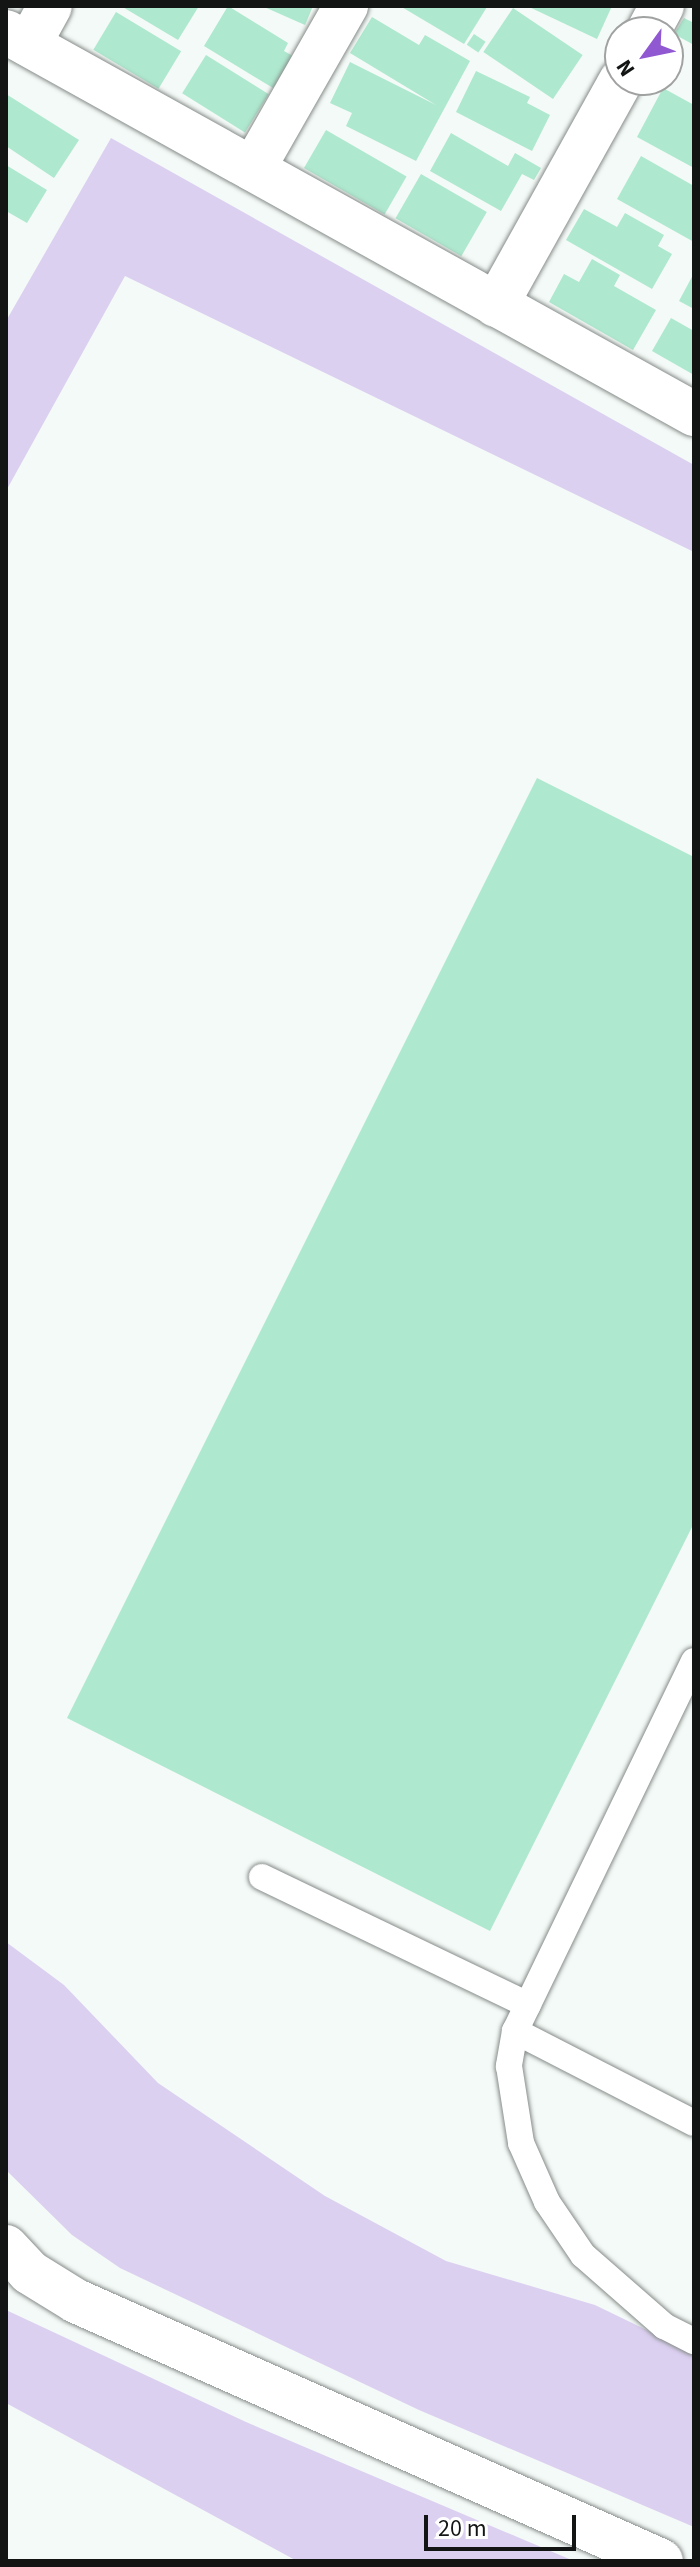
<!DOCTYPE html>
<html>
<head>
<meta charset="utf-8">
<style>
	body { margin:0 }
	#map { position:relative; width:700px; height:2567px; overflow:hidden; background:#f4faf7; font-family:"Source Sans 3",sans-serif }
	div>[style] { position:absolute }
	.green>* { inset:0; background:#dcd0f1 }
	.building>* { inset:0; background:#aee8cf; transform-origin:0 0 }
	.roads { filter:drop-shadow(0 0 2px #868c89) drop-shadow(0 0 2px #868c89) }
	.service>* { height:26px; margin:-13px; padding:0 13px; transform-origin:13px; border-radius:13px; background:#fff }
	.minor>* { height:44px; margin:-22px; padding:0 22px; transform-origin:22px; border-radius:22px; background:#fff }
	.tertiary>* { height:44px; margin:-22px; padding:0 22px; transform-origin:22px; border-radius:22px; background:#fff }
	span { translate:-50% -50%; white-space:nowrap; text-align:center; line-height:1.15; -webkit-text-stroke:8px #fff; paint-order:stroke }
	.frame { position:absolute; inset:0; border:8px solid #121514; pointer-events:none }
	.north { position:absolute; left:604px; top:16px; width:80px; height:80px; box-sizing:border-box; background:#fff; border:2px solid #a0a1a1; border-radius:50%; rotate:237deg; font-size:22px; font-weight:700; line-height:32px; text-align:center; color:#121514 }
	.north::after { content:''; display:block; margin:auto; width:28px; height:36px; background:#9059d1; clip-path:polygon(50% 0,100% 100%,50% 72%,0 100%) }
	.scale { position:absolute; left:424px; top:2515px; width:152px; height:36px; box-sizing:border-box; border:4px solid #121514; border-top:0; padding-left:10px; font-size:24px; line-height:28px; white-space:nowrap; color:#121514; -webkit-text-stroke:6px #fff; paint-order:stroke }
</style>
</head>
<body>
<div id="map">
	<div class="green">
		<i style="clip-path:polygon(111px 138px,694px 465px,694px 552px,125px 276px,6px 491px,6px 321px)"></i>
		<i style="clip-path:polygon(6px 1942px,64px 1985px,158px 2083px,325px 2196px,446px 2261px,595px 2305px,694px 2353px,694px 2527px,419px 2410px,120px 2268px,72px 2235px,6px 2170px)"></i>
		<i style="clip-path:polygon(6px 2310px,246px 2422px,574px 2561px,297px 2561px,6px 2403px)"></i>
	</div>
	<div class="building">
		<i style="clip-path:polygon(121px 6px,199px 6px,178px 40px)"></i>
		<i style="clip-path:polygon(228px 6px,288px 43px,284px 51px,293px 56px,273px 88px,204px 46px)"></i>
		<i style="clip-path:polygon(262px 6px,313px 6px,305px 25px)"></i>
		<i style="clip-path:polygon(400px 6px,485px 6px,487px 7px,464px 44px)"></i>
		<i style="clip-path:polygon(527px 6px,612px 6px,597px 39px)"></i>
		<i style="left:513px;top:8px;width:84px;height:53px;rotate:34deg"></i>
		<i style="left:116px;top:12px;width:76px;height:44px;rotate:31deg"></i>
		<i style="clip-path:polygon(372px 17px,419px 45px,425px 35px,470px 61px,416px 161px,346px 126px,352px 113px,330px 103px,350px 62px,436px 105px,350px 53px)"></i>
		<i style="clip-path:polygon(684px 18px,694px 23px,694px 45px,674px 34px)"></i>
		<i style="left:474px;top:34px;width:14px;height:13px;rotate:34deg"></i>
		<i style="left:206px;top:55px;width:74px;height:45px;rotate:32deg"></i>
		<i style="clip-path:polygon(476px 71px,530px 97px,527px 103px,550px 115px,532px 151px,456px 112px)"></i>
		<i style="clip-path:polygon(663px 88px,694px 105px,694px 168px,637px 137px)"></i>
		<i style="clip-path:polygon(6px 94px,79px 140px,54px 178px,6px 146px)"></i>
		<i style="left:326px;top:130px;width:93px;height:44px;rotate:30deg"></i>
		<i style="clip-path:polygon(451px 133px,508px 166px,515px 153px,541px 168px,534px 180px,522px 174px,501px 211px,430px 171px)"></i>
		<i style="clip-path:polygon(641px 156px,694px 186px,694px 242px,617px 199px)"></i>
		<i style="clip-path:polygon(6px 165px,47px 190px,27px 223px,6px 211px)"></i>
		<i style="left:421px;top:174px;width:76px;height:51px;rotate:30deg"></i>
		<i style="clip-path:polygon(584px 209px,617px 227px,625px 213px,664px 235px,658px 246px,672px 254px,652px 289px,566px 240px)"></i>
		<i style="clip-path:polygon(592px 259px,620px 275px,614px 286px,656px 310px,633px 350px,549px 302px,564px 274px,579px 282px)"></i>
		<i style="clip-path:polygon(694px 273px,694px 309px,679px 301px)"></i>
		<i style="clip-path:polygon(671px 318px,694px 331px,694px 375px,652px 351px)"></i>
		<i style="clip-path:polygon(537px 778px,694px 857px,694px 1523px,490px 1931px,67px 1718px)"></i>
	</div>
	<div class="roads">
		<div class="service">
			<i style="left:694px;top:1661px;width:411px;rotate:115.8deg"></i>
			<i style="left:515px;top:2031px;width:36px;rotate:100deg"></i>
			<i style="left:509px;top:2066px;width:78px;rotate:81.1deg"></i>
			<i style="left:521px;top:2143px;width:64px;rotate:66.2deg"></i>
			<i style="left:547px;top:2202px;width:64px;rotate:55.8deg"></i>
			<i style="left:583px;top:2255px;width:108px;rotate:41.2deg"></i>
			<i style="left:664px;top:2326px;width:34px;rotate:27deg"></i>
			<i style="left:262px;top:1877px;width:295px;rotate:25.7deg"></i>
			<i style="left:515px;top:2031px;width:201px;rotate:27.2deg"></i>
		</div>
		<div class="minor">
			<i style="left:6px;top:32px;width:787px;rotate:29.04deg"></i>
			<i style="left:648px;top:32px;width:30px;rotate:-62deg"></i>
			<i style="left:29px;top:44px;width:43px;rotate:-61.1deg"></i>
			<i style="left:253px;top:169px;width:188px;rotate:-60.3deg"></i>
			<i style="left:496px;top:305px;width:257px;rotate:-60.9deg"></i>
		</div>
		<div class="tertiary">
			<i style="left:6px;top:2247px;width:34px;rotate:47deg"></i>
			<i style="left:29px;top:2272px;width:55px;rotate:31.7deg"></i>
			<i style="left:76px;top:2301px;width:640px;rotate:23.96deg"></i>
		</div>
	</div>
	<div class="frame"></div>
	<div class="north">N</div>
	<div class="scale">20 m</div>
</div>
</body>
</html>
